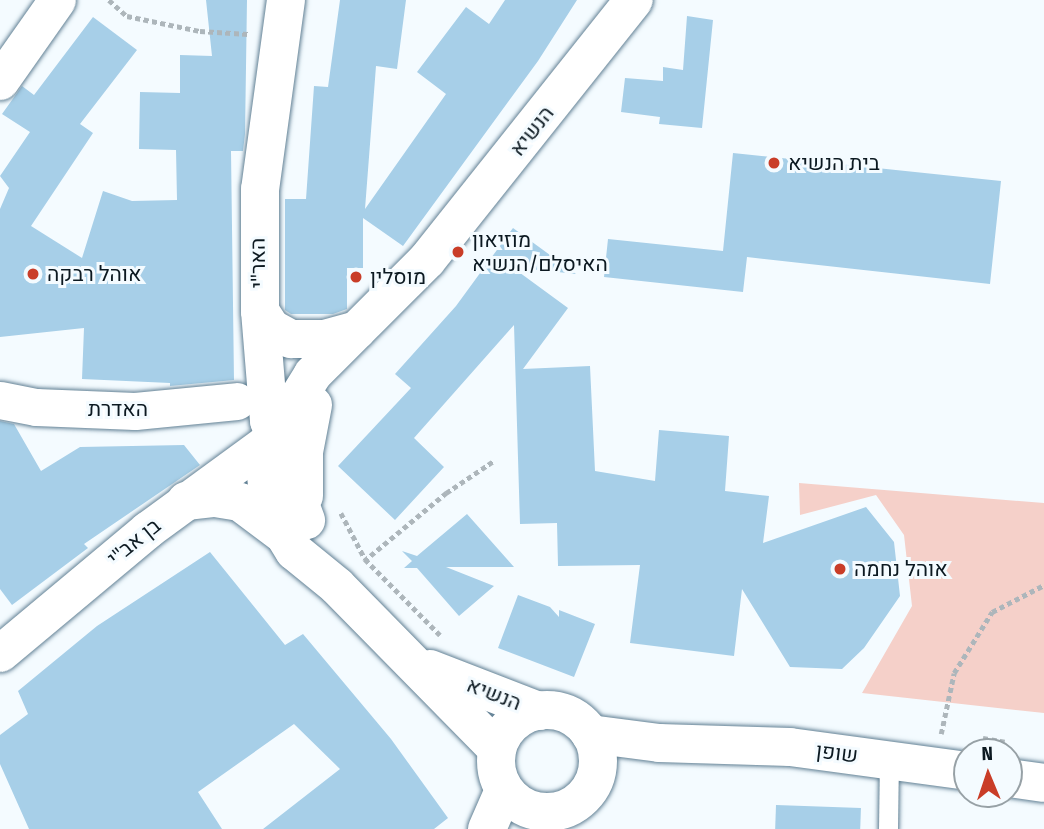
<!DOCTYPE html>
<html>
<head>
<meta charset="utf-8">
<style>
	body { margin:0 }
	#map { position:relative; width:1044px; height:829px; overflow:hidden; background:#f4fbff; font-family:"Fira Sans Condensed",Heebo,sans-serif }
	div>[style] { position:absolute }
	.green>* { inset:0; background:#f5d0c9 }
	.building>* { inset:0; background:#a7cfe8; transform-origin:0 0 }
	.path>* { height:4.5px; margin-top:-2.25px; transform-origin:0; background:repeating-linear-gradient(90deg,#adb6bb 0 5px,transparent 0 8.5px) }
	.roads { filter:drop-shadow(0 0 2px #628195) drop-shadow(0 0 2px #628195) }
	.service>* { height:19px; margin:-9.5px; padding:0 9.5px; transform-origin:9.5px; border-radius:9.5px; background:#fff }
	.minor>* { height:37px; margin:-18.5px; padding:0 18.5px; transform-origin:18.5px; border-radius:18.5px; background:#fff }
	.tertiary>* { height:38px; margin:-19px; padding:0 19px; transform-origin:19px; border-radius:19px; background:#fff }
	.tertiary>.ring { margin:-19px; padding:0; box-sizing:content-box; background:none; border:38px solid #fff; border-radius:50% }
	.dots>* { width:19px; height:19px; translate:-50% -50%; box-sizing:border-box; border:4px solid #f4fbff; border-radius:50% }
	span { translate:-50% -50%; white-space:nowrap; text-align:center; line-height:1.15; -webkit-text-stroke:6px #f4fbff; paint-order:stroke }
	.street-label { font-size:21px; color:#0c1921 }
	.poi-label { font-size:21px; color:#0c1921 }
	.left { translate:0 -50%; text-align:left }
	.north { position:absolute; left:953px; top:738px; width:70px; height:70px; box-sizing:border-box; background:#f4fbff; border:2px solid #97a1a6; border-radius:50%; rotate:358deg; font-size:19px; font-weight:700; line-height:28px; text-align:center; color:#0c1921 }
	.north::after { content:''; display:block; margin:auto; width:24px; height:32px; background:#c93d28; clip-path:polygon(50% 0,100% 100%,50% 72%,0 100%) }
</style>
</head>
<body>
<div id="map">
	<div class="green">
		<i style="clip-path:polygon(799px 483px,1044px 503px,1044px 713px,862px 693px,912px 606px,904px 535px,876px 495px,800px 515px)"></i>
	</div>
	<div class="building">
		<i style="clip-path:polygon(206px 0,247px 0,245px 134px,243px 151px,231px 151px,234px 380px,170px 386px,170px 383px,82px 379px,84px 328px,0 337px,0 209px,9px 188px,0 176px,30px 132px,2px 114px,22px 86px,34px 95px,93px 17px,137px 50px,80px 124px,93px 133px,31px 226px,82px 258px,103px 191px,132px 201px,177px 200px,176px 150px,139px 149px,140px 92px,180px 93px,180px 55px,212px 56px)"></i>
		<i style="clip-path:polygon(340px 0,406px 0,397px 69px,376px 66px,365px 209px,446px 94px,417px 72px,466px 7px,489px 24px,505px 0,577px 0,538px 61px,403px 246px,363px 218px,363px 268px,347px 268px,347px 309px,333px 314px,291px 314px,285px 310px,285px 199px,306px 199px,314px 86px,328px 87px)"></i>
		<i style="clip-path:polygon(687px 16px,713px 20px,702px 128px,659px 124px,660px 117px,621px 112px,625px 78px,663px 81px,663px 67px,683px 70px)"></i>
		<i style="clip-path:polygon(733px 153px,1001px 181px,990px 284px,747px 257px,743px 292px,604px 277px,608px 239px,723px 251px)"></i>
		<i style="clip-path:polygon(513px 228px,576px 274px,512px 267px,568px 308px,523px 369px,590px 366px,595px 471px,655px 481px,659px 430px,729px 436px,725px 491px,769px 496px,763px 543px,866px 507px,894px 542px,900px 596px,864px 648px,842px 669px,790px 667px,742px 589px,734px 656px,630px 643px,640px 565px,558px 566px,557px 523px,520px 524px,514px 325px,414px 438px,444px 467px,395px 520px,338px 466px,411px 388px,395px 374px,456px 306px)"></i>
		<i style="clip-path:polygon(0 421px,14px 424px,41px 471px,80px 447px,184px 445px,200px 465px,84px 544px,88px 548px,12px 605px,0 589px)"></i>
		<i style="clip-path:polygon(467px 514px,514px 567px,446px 567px,494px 586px,459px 616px,417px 568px,404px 568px,412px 561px,402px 551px,417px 556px)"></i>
		<i style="clip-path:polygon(210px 552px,285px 645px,303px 634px,391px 739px,448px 818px,434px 829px,263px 829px,340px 769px,294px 724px,198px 792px,222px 829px,29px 829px,0 764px,0 735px,28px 714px,18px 691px,97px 626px)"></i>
		<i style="clip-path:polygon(518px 595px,550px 607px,559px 617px,559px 610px,595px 624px,574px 677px,498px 648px)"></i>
		<i style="left:776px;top:805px;width:85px;height:24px;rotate:2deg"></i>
	</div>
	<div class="path">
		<i style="left:109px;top:0;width:24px;rotate:42deg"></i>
		<i style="left:127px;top:16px;width:75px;rotate:11.6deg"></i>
		<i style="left:200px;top:31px;width:48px;rotate:3.6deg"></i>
		<i style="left:341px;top:513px;width:52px;rotate:62.4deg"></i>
		<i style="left:365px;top:559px;width:107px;rotate:45.4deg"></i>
		<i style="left:364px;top:561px;width:107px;rotate:-39.7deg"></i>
		<i style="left:446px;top:493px;width:59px;rotate:-34deg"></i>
		<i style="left:941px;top:734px;width:62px;rotate:-78deg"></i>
		<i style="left:954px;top:673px;width:72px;rotate:-58.1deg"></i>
		<i style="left:992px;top:612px;width:59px;rotate:-27.4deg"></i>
		<i style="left:983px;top:738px;width:22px;rotate:10deg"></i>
	</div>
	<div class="roads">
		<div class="service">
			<i style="left:888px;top:829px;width:70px;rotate:-89.2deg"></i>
		</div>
		<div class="minor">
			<i style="left:0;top:81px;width:99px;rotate:-54.9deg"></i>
			<i style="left:0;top:400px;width:37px;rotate:11deg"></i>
			<i style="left:36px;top:407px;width:99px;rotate:2.3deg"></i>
			<i style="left:135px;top:411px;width:102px;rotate:-5.6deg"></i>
			<i style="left:0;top:653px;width:192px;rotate:-39.9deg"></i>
			<i style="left:147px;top:530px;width:157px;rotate:-36.2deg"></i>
		</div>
		<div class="tertiary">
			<i style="left:286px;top:0;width:191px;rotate:97.8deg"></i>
			<i style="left:260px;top:189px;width:122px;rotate:90deg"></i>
			<i style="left:260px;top:311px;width:110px;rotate:85.3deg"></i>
			<i style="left:269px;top:421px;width:106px;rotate:69.5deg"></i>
			<i style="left:260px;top:311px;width:20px;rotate:57deg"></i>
			<i style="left:271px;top:328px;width:23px;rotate:29deg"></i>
			<i style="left:291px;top:339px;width:33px"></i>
			<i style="left:324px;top:339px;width:34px;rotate:-15deg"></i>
			<i style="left:304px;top:496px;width:44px;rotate:-90deg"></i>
			<i style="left:304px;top:452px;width:48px;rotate:-79.2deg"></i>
			<i style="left:186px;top:501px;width:29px;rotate:-6deg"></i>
			<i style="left:215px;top:498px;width:25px;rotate:9deg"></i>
			<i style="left:240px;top:502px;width:50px;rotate:36.9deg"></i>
			<i style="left:430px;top:669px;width:117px;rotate:21.1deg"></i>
			<i class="ring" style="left:496px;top:710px;width:64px;height:64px"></i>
			<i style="left:590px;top:734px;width:70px;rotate:7.4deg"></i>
			<i style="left:659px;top:743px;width:131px;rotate:1.7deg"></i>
			<i style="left:790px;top:747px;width:179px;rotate:7.7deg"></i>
			<i style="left:497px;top:749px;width:228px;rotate:-134.5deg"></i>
			<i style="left:337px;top:586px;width:55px;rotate:-140.9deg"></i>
			<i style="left:294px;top:551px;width:46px;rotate:-121.6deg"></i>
			<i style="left:270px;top:512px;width:45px;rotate:-96.3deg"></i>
			<i style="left:265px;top:467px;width:31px;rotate:-73deg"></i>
			<i style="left:274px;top:437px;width:74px;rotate:-58.2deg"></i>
			<i style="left:313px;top:374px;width:161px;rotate:-45deg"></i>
			<i style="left:427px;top:260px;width:332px;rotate:-51.5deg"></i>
			<i style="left:1009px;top:778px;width:35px;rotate:8deg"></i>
			<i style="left:487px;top:829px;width:43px;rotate:-66.4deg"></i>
		</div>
	</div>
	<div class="dots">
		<i style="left:774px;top:163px;background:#c93d28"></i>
		<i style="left:458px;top:252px;background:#c93d28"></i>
		<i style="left:33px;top:274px;background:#c93d28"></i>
		<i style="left:356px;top:277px;background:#c93d28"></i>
		<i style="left:840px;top:569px;background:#c93d28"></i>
	</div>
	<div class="street-label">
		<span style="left:532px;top:131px;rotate:-52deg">הנשיא</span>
		<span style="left:258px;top:263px;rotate:-91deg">האר"י</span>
		<span style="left:118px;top:409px">האדרת</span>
		<span style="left:134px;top:542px;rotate:-39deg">בן אב"י</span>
		<span style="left:494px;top:694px;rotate:21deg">הנשיא</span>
		<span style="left:837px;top:753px;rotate:7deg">שופן</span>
	</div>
	<div class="poi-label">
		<span class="left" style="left:788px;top:163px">בית הנשיא</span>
		<span class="left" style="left:472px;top:252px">מוזיאון<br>האיסלם/הנשיא</span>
		<span class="left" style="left:47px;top:274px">אוהל רבקה</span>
		<span class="left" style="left:370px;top:277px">מוסלין</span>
		<span class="left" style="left:854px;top:569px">אוהל נחמה</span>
	</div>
	<div class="north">N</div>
</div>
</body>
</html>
